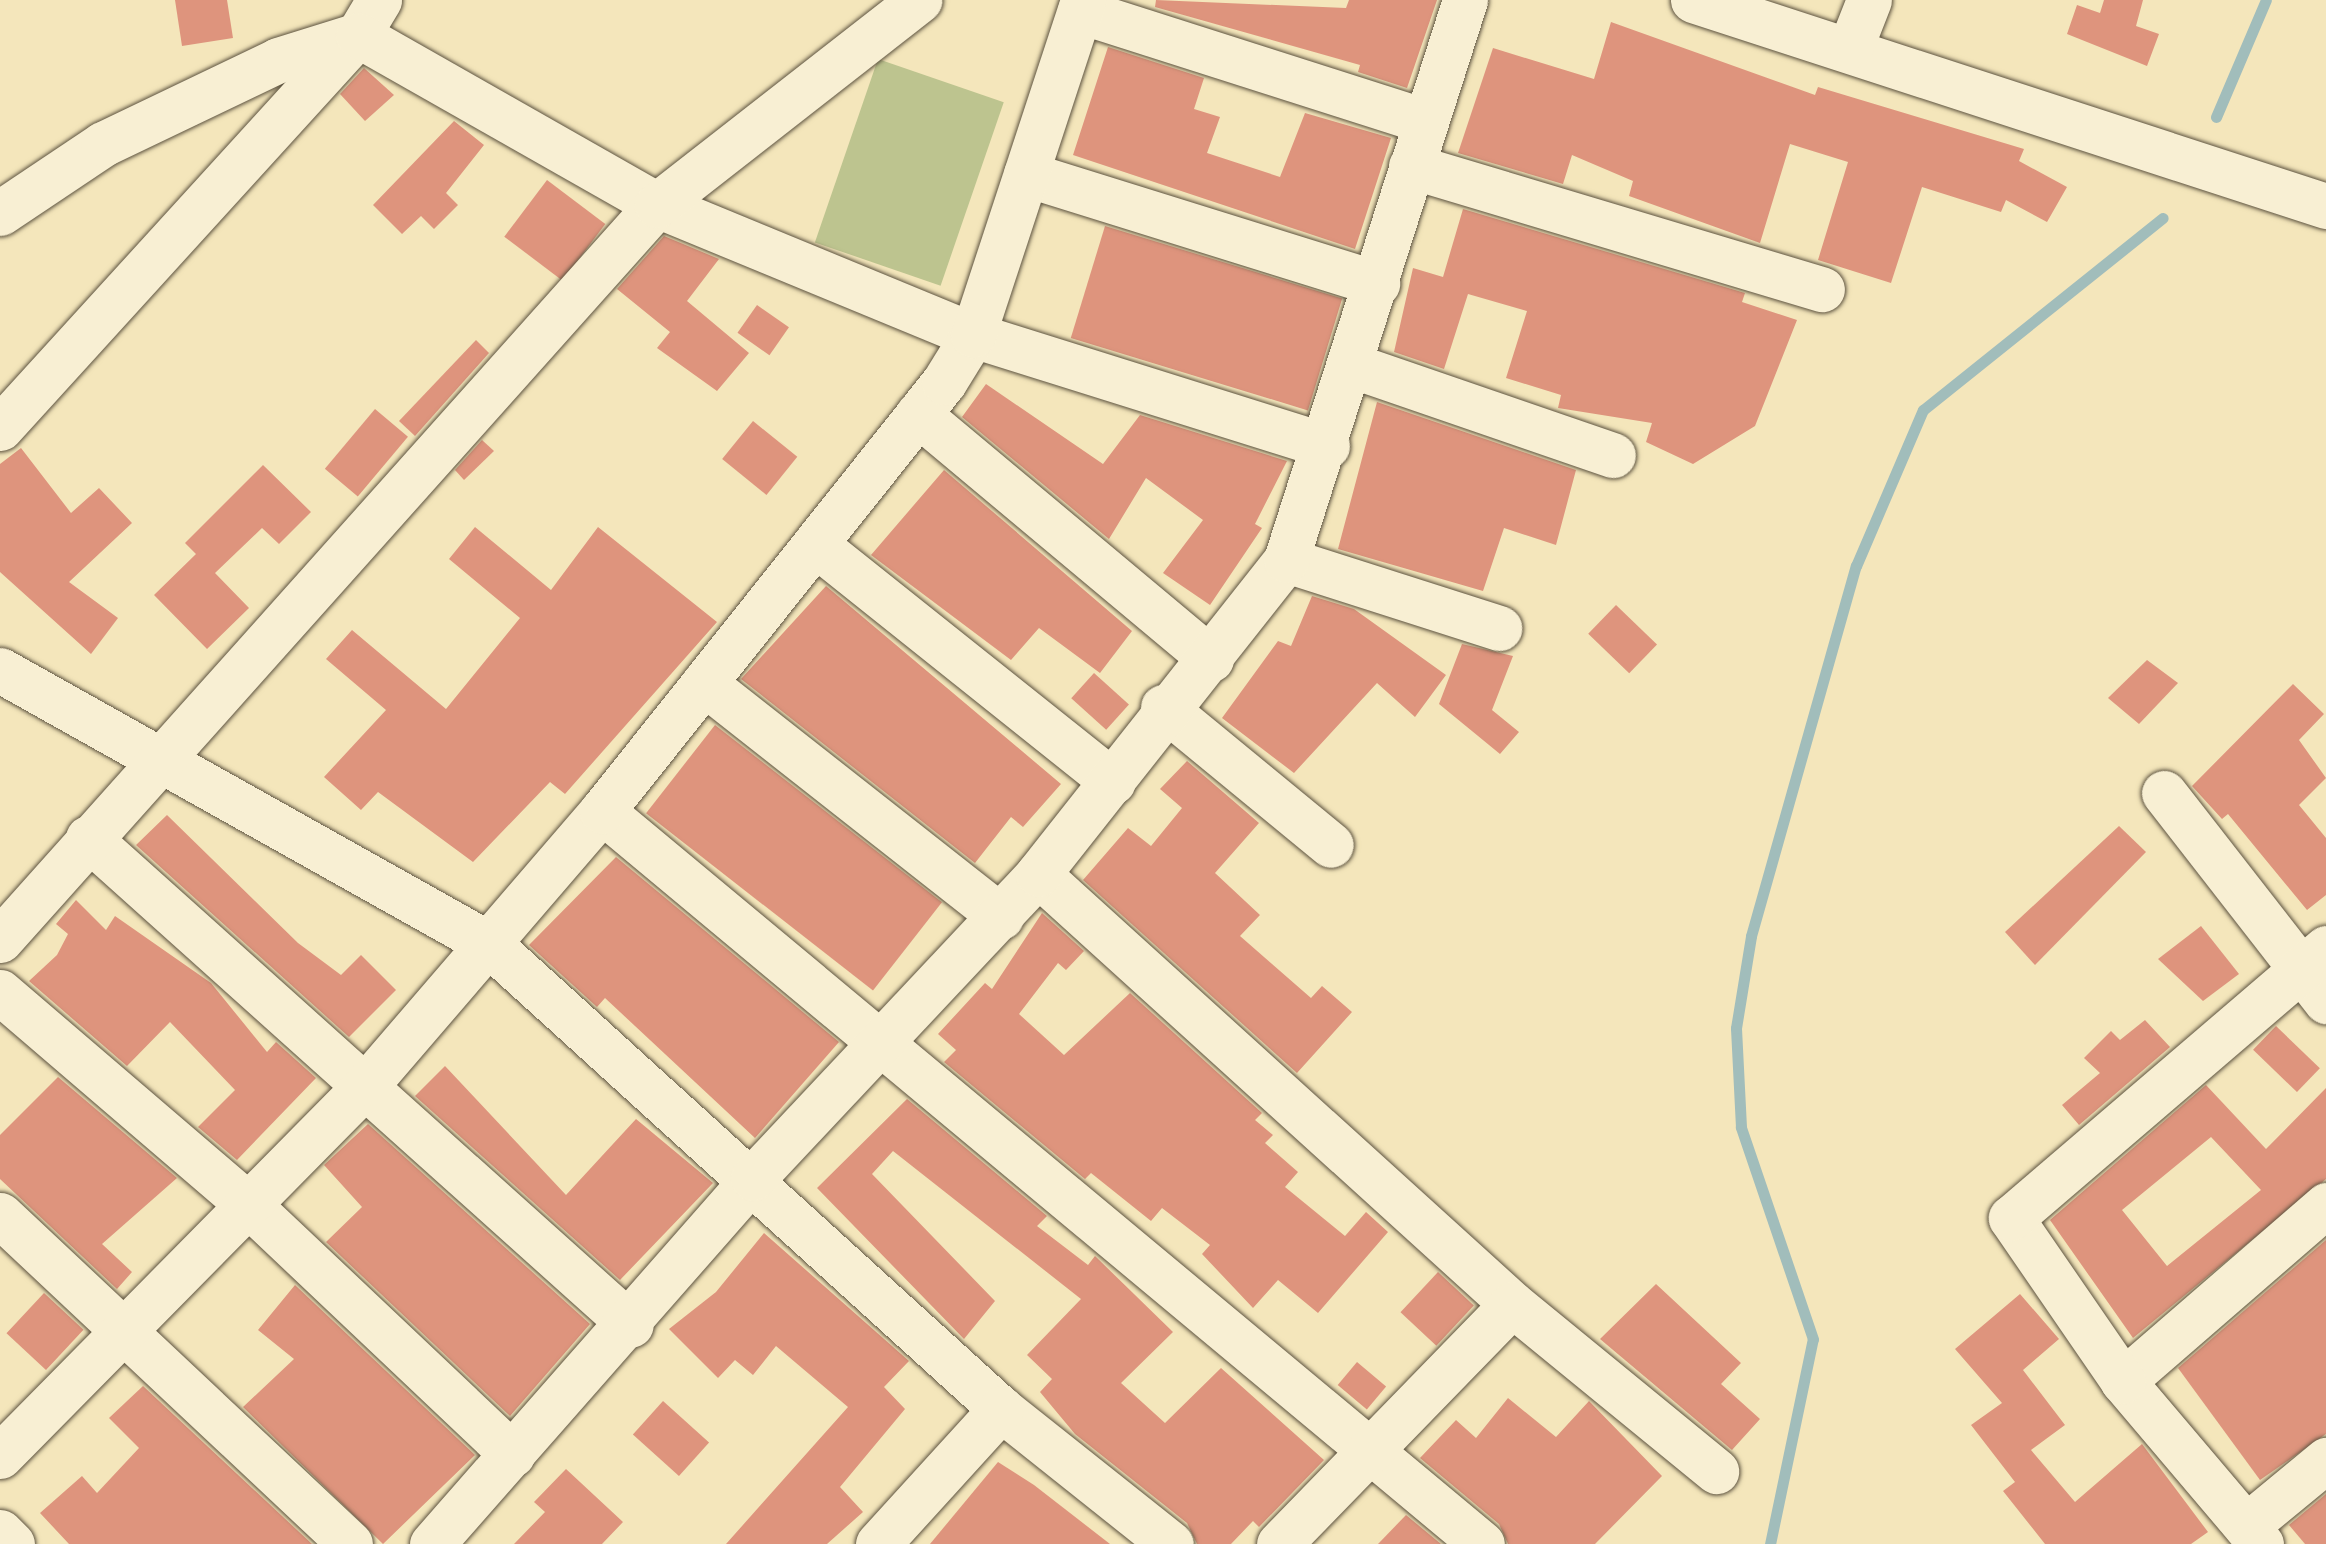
<!DOCTYPE html>
<html>
<head>
<meta charset="utf-8">
<style>
	body { margin:0 }
	#map { position:relative; width:2326px; height:1544px; overflow:hidden; background:#f4e6bb; font-family:"IM FELL English",serif }
	div>[style] { position:absolute }
	.green>* { inset:0; background:#bdc48f; transform-origin:0 0 }
	.stream>* { height:11px; margin:-5.5px; padding:0 5.5px; transform-origin:5.5px; border-radius:5.5px; background:#a1bdbb }
	.building>* { inset:0; background:#de947d; transform-origin:0 0 }
	.roads { filter:drop-shadow(0 0 2px #5c523f) drop-shadow(0 0 2px #5c523f) }
	.minor>* { height:45px; margin:-22.5px; padding:0 22.5px; transform-origin:22.5px; border-radius:22.5px; background:#f8efd3 }
	span { translate:-50% -50%; white-space:nowrap; text-align:center; line-height:1.15; -webkit-text-stroke:8px #f8efd3; paint-order:stroke }
</style>
</head>
<body>
<div id="map">
	<div class="green">
		<i style="left:878px;top:59px;width:133px;height:194px;rotate:19deg"></i>
	</div>
	<div class="stream">
		<i style="left:2216px;top:117px;width:127px;rotate:-66.9deg"></i>
		<i style="left:1770px;top:1544px;width:209px;rotate:-78.2deg"></i>
		<i style="left:1813px;top:1339px;width:224px;rotate:-108.8deg"></i>
		<i style="left:1741px;top:1127px;width:99px;rotate:-92.9deg"></i>
		<i style="left:1736px;top:1028px;width:93px;rotate:-80.7deg"></i>
		<i style="left:1751px;top:936px;width:385px;rotate:-74.2deg"></i>
		<i style="left:1856px;top:566px;width:170px;rotate:-66.8deg"></i>
		<i style="left:1923px;top:410px;width:307px;rotate:-38.7deg"></i>
	</div>
	<div class="building">
		<i style="clip-path:polygon(175px 0,227px 0,233px 38px,182px 46px)"></i>
		<i style="clip-path:polygon(1156px 0,1346px 8px,1349px 0,1437px 0,1407px 88px,1358px 72px,1360px 65px,1155px 7px)"></i>
		<i style="clip-path:polygon(2104px 0,2143px 0,2136px 26px,2159px 34px,2147px 66px,2067px 34px,2077px 5px,2100px 13px)"></i>
		<i style="clip-path:polygon(1611px 22px,1815px 95px,1818px 87px,2024px 149px,2019px 161px,2067px 187px,2047px 222px,2006px 200px,2001px 212px,1922px 187px,1891px 283px,1818px 260px,1848px 162px,1790px 144px,1760px 243px,1629px 196px,1633px 181px,1572px 155px,1563px 184px,1458px 153px,1493px 48px,1594px 79px)"></i>
		<i style="clip-path:polygon(1108px 47px,1204px 78px,1194px 109px,1220px 117px,1207px 153px,1280px 177px,1305px 113px,1391px 138px,1355px 249px,1073px 155px)"></i>
		<i style="clip-path:polygon(364px 68px,394px 95px,365px 121px,340px 94px)"></i>
		<i style="clip-path:polygon(454px 121px,484px 145px,446px 193px,458px 205px,434px 229px,421px 216px,402px 234px,373px 205px)"></i>
		<i style="left:547px;top:180px;width:73px;height:71px;rotate:37deg"></i>
		<i style="clip-path:polygon(1463px 209px,1745px 293px,1742px 302px,1797px 320px,1755px 426px,1693px 464px,1646px 442px,1652px 423px,1558px 408px,1561px 395px,1506px 378px,1527px 311px,1468px 294px,1444px 369px,1394px 352px,1413px 268px,1443px 277px)"></i>
		<i style="left:1105px;top:226px;width:248px;height:117px;rotate:17deg"></i>
		<i style="clip-path:polygon(664px 236px,719px 259px,687px 301px,749px 353px,717px 391px,657px 348px,670px 332px,617px 289px)"></i>
		<i style="left:757px;top:305px;width:39px;height:34px;rotate:35deg"></i>
		<i style="clip-path:polygon(476px 340px,489px 353px,415px 436px,399px 421px)"></i>
		<i style="clip-path:polygon(986px 384px,1103px 464px,1140px 415px,1287px 461px,1255px 524px,1262px 528px,1210px 605px,1163px 573px,1203px 520px,1146px 478px,1109px 539px,962px 417px)"></i>
		<i style="clip-path:polygon(1377px 402px,1576px 470px,1556px 545px,1504px 528px,1483px 591px,1338px 549px)"></i>
		<i style="left:375px;top:409px;width:43px;height:78px;rotate:40deg"></i>
		<i style="left:753px;top:421px;width:57px;height:49px;rotate:39deg"></i>
		<i style="clip-path:polygon(482px 440px,494px 451px,464px 480px,455px 470px)"></i>
		<i style="clip-path:polygon(21px 448px,71px 513px,99px 488px,132px 523px,69px 582px,118px 618px,91px 654px,0 572px,0 464px)"></i>
		<i style="clip-path:polygon(263px 465px,311px 512px,279px 544px,262px 528px,215px 573px,249px 608px,207px 649px,154px 595px,196px 554px,185px 543px)"></i>
		<i style="clip-path:polygon(944px 470px,1132px 631px,1100px 673px,1039px 628px,1011px 660px,871px 555px)"></i>
		<i style="clip-path:polygon(475px 527px,551px 590px,598px 527px,717px 622px,565px 794px,550px 782px,473px 862px,378px 792px,361px 810px,324px 777px,386px 710px,326px 659px,352px 630px,446px 709px,520px 618px,449px 559px)"></i>
		<i style="clip-path:polygon(826px 586px,1061px 784px,1023px 827px,1011px 817px,975px 863px,741px 679px)"></i>
		<i style="clip-path:polygon(1312px 596px,1354px 609px,1446px 675px,1415px 717px,1377px 683px,1294px 773px,1222px 718px,1278px 641px,1291px 646px)"></i>
		<i style="left:1616px;top:605px;width:57px;height:40px;rotate:44deg"></i>
		<i style="clip-path:polygon(1462px 644px,1513px 656px,1492px 710px,1519px 732px,1500px 754px,1439px 704px)"></i>
		<i style="clip-path:polygon(2147px 660px,2178px 683px,2139px 724px,2108px 698px)"></i>
		<i style="left:1094px;top:673px;width:47px;height:34px;rotate:42deg"></i>
		<i style="clip-path:polygon(2293px 684px,2324px 714px,2299px 740px,2326px 778px,2299px 805px,2326px 838px,2326px 895px,2307px 910px,2228px 814px,2222px 819px,2192px 786px)"></i>
		<i style="left:715px;top:725px;width:288px;height:112px;rotate:38deg"></i>
		<i style="clip-path:polygon(1187px 761px,1259px 823px,1215px 873px,1260px 915px,1240px 936px,1311px 998px,1322px 986px,1352px 1012px,1297px 1073px,1083px 880px,1128px 828px,1151px 846px,1182px 808px,1160px 789px)"></i>
		<i style="clip-path:polygon(167px 815px,298px 943px,341px 975px,361px 955px,396px 990px,349px 1037px,136px 845px)"></i>
		<i style="clip-path:polygon(2119px 826px,2146px 852px,2035px 965px,2005px 932px)"></i>
		<i style="clip-path:polygon(616px 857px,839px 1042px,755px 1138px,605px 998px,597px 1007px,529px 945px)"></i>
		<i style="clip-path:polygon(76px 900px,106px 930px,115px 916px,211px 983px,267px 1052px,276px 1042px,316px 1078px,237px 1160px,198px 1127px,235px 1090px,170px 1022px,127px 1066px,29px 981px,57px 955px,68px 934px,56px 924px)"></i>
		<i style="clip-path:polygon(1042px 913px,1084px 951px,1066px 970px,1058px 963px,1019px 1014px,1064px 1055px,1130px 993px,1262px 1113px,1255px 1120px,1273px 1135px,1265px 1143px,1298px 1172px,1285px 1187px,1345px 1236px,1366px 1212px,1388px 1232px,1318px 1313px,1278px 1280px,1253px 1308px,1202px 1254px,1210px 1245px,1162px 1208px,1151px 1221px,1091px 1173px,1085px 1179px,944px 1062px,956px 1050px,938px 1034px,985px 983px,992px 989px)"></i>
		<i style="clip-path:polygon(2201px 926px,2239px 974px,2203px 1001px,2158px 959px)"></i>
		<i style="clip-path:polygon(2145px 1020px,2170px 1047px,2079px 1125px,2062px 1105px,2100px 1073px,2084px 1058px,2111px 1031px,2120px 1040px)"></i>
		<i style="left:2276px;top:1026px;width:61px;height:33px;rotate:44deg"></i>
		<i style="clip-path:polygon(445px 1066px,566px 1195px,636px 1119px,713px 1183px,620px 1280px,415px 1096px)"></i>
		<i style="clip-path:polygon(58px 1077px,177px 1178px,102px 1244px,132px 1272px,117px 1289px,0 1179px,0 1135px)"></i>
		<i style="clip-path:polygon(evenodd,2206px 1085px,2266px 1149px,2326px 1088px,2326px 1179px,2133px 1338px,2050px 1220px,2206px 1085px,2211px 1137px,2261px 1190px,2167px 1266px,2122px 1210px,2211px 1137px)"></i>
		<i style="clip-path:polygon(907px 1099px,1047px 1216px,1037px 1226px,1088px 1265px,1095px 1256px,1173px 1332px,1121px 1383px,1165px 1423px,1221px 1368px,1324px 1460px,1259px 1527px,1253px 1521px,1231px 1544px,1197px 1544px,1187px 1523px,1075px 1434px,1040px 1392px,1052px 1379px,1027px 1355px,1081px 1299px,893px 1151px,872px 1174px,995px 1301px,964px 1339px,817px 1188px)"></i>
		<i style="clip-path:polygon(368px 1124px,590px 1324px,510px 1416px,326px 1242px,362px 1207px,324px 1165px)"></i>
		<i style="clip-path:polygon(764px 1233px,909px 1361px,884px 1387px,905px 1409px,840px 1487px,863px 1512px,827px 1544px,726px 1544px,848px 1407px,776px 1346px,753px 1375px,735px 1360px,718px 1378px,669px 1329px,716px 1292px)"></i>
		<i style="clip-path:polygon(2326px 1240px,2326px 1434px,2260px 1480px,2178px 1368px)"></i>
		<i style="left:1438px;top:1272px;width:49px;height:55px;rotate:43deg"></i>
		<i style="clip-path:polygon(1656px 1284px,1741px 1363px,1721px 1384px,1760px 1419px,1732px 1450px,1600px 1339px)"></i>
		<i style="clip-path:polygon(295px 1285px,475px 1455px,383px 1544px,243px 1407px,294px 1359px,258px 1330px)"></i>
		<i style="left:44px;top:1293px;width:54px;height:55px;rotate:43deg"></i>
		<i style="clip-path:polygon(2020px 1294px,2059px 1339px,2023px 1370px,2065px 1425px,2031px 1450px,2075px 1502px,2142px 1444px,2208px 1532px,2191px 1544px,2045px 1544px,2003px 1491px,2015px 1482px,1971px 1425px,2002px 1403px,1955px 1349px)"></i>
		<i style="left:1357px;top:1362px;width:38px;height:30px;rotate:40deg"></i>
		<i style="clip-path:polygon(143px 1386px,312px 1544px,69px 1544px,40px 1513px,82px 1476px,97px 1493px,139px 1448px,109px 1418px)"></i>
		<i style="clip-path:polygon(1508px 1398px,1556px 1437px,1589px 1401px,1662px 1476px,1595px 1544px,1508px 1544px,1499px 1524px,1420px 1458px,1456px 1420px,1476px 1438px)"></i>
		<i style="left:663px;top:1401px;width:62px;height:45px;rotate:42deg"></i>
		<i style="clip-path:polygon(998px 1462px,1034px 1485px,1110px 1544px,930px 1544px)"></i>
		<i style="clip-path:polygon(566px 1469px,623px 1522px,602px 1544px,514px 1544px,545px 1512px,534px 1502px)"></i>
		<i style="clip-path:polygon(2326px 1494px,2326px 1544px,2305px 1544px,2289px 1525px)"></i>
		<i style="clip-path:polygon(1406px 1515px,1441px 1544px,1378px 1544px)"></i>
	</div>
	<div class="roads">
		<div class="minor">
			<i style="left:1693px;top:0;width:666px;rotate:18.03deg"></i>
			<i style="left:1080px;top:11px;width:362px;rotate:17.7deg"></i>
			<i style="left:1851px;top:46px;width:49px;rotate:-68.6deg"></i>
			<i style="left:1411px;top:166px;width:429px;rotate:16.7deg"></i>
			<i style="left:1026px;top:174px;width:368px;rotate:17.3deg"></i>
			<i style="left:0;top:213px;width:124px;rotate:-33.8deg"></i>
			<i style="left:103px;top:144px;width:194px;rotate:-25.6deg"></i>
			<i style="left:278px;top:60px;width:84px;rotate:-17.4deg"></i>
			<i style="left:358px;top:35px;width:41px;rotate:-59deg"></i>
			<i style="left:1351px;top:365px;width:277px;rotate:19deg"></i>
			<i style="left:918px;top:414px;width:382px;rotate:39.9deg"></i>
			<i style="left:0;top:428px;width:532px;rotate:-47.67deg"></i>
			<i style="left:358px;top:35px;width:344px;rotate:29.6deg"></i>
			<i style="left:657px;top:205px;width:342px;rotate:22.4deg"></i>
			<i style="left:973px;top:335px;width:371px;rotate:17.4deg"></i>
			<i style="left:815px;top:544px;width:381px;rotate:38.6deg"></i>
			<i style="left:1286px;top:560px;width:224px;rotate:17.7deg"></i>
			<i style="left:0;top:670px;width:561px;rotate:29.26deg"></i>
			<i style="left:489px;top:944px;width:692px;rotate:42.25deg"></i>
			<i style="left:1001px;top:1409px;width:217px;rotate:38.5deg"></i>
			<i style="left:704px;top:683px;width:378px;rotate:38.2deg"></i>
			<i style="left:1163px;top:707px;width:217px;rotate:39.4deg"></i>
			<i style="left:2164px;top:793px;width:264px;rotate:52.1deg"></i>
			<i style="left:602px;top:811px;width:1145px;rotate:39.79deg"></i>
			<i style="left:88px;top:838px;width:729px;rotate:41.89deg"></i>
			<i style="left:1038px;top:874px;width:640px;rotate:42.21deg"></i>
			<i style="left:1512px;top:1304px;width:264px;rotate:39.3deg"></i>
			<i style="left:0;top:940px;width:986px;rotate:-48.21deg"></i>
			<i style="left:657px;top:205px;width:333px;rotate:-38deg"></i>
			<i style="left:0;top:992px;width:333px;rotate:40.6deg"></i>
			<i style="left:253px;top:1209px;width:357px;rotate:43.4deg"></i>
			<i style="left:0;top:1215px;width:480px;rotate:43.2deg"></i>
			<i style="left:2123px;top:1381px;width:269px;rotate:-40.9deg"></i>
			<i style="left:0;top:1456px;width:524px;rotate:-45.39deg"></i>
			<i style="left:368px;top:1083px;width:359px;rotate:-49.3deg"></i>
			<i style="left:602px;top:811px;width:549px;rotate:-51.44deg"></i>
			<i style="left:944px;top:382px;width:55px;rotate:-58.3deg"></i>
			<i style="left:973px;top:335px;width:353px;rotate:-71.8deg"></i>
			<i style="left:2246px;top:1526px;width:104px;rotate:-39.5deg"></i>
			<i style="left:0;top:1532px;width:17px;rotate:45deg"></i>
			<i style="left:432px;top:1544px;width:487px;rotate:-48.7deg"></i>
			<i style="left:753px;top:1178px;width:417px;rotate:-46.8deg"></i>
			<i style="left:1038px;top:874px;width:400px;rotate:-51.7deg"></i>
			<i style="left:1286px;top:560px;width:588px;rotate:-72.27deg"></i>
			<i style="left:878px;top:1544px;width:183px;rotate:-47.7deg"></i>
			<i style="left:1279px;top:1544px;width:334px;rotate:-45.8deg"></i>
			<i style="left:2261px;top:1544px;width:214px;rotate:-130.3deg"></i>
			<i style="left:2123px;top:1381px;width:198px;rotate:-124.5deg"></i>
			<i style="left:2011px;top:1218px;width:415px;rotate:-40.6deg"></i>
		</div>
	</div>
</div>
</body>
</html>
